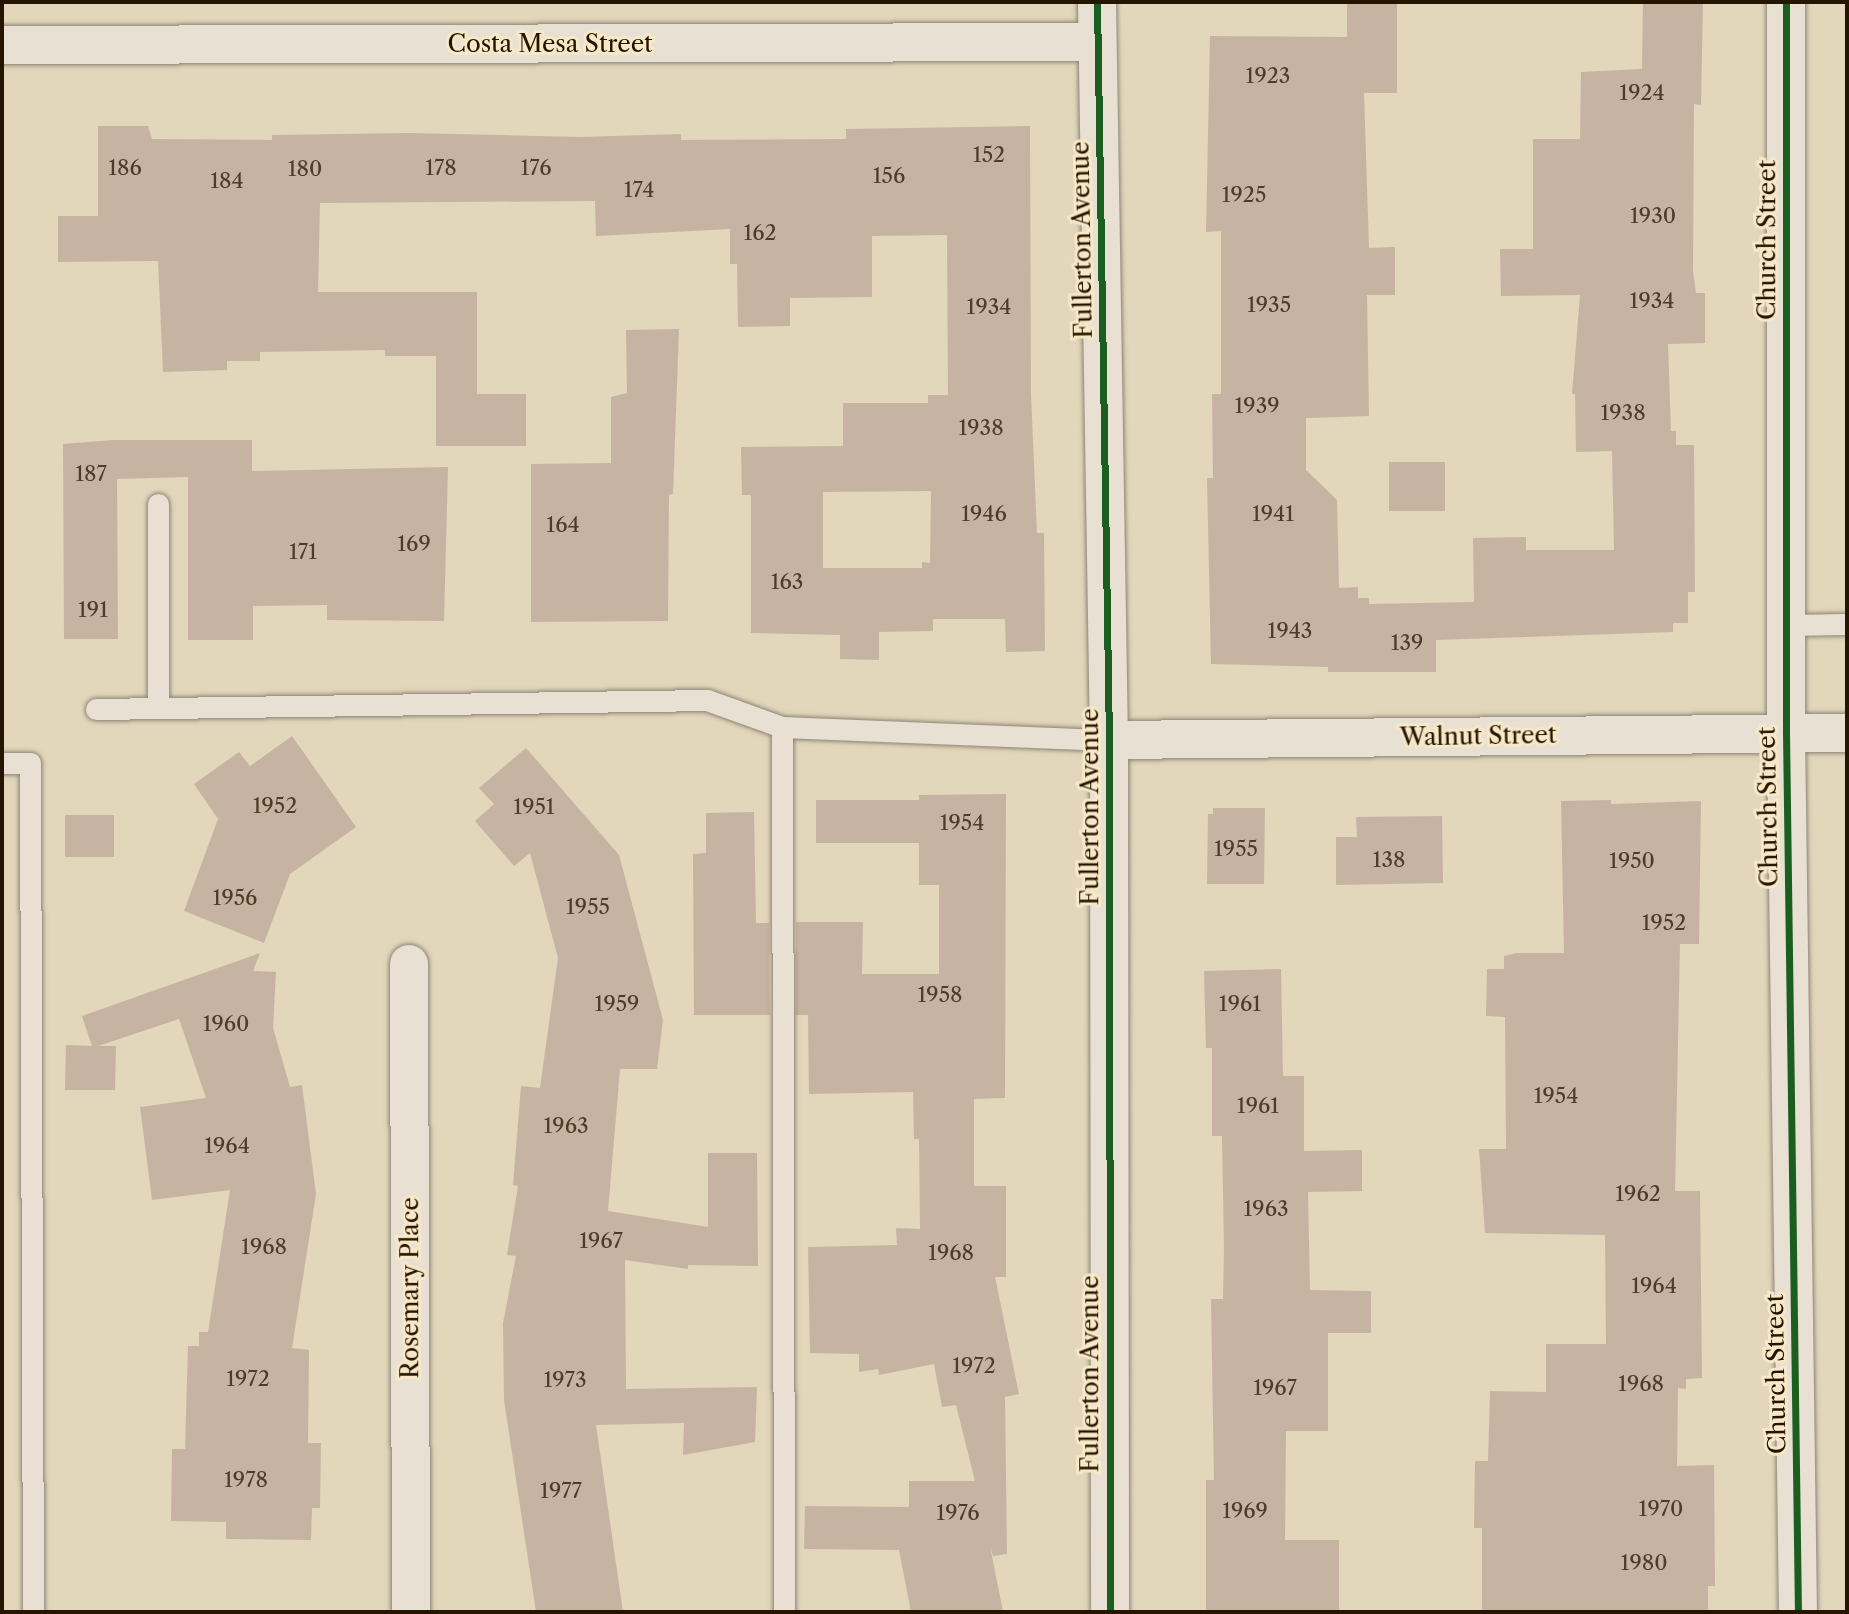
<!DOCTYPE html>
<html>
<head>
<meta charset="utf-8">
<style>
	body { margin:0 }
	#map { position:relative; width:1849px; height:1614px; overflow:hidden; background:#e2d6bb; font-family:"Libre Caslon Text",serif }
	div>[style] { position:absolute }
	.building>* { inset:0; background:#c7b3a2; transform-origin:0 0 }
	.roads { filter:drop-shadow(0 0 2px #8e8574) drop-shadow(0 0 2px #8e8574) }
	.service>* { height:21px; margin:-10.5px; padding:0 10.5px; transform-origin:10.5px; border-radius:10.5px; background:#e7e0d3 }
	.minor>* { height:38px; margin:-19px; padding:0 19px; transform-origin:19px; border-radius:19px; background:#e7e0d3 }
	.cycleway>* { height:7px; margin:-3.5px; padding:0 3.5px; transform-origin:3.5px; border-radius:3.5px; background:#1b5e20 }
	span { translate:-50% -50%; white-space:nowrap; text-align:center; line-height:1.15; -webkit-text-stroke:6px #f7e8c8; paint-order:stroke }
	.number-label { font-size:21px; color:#4d3c28 }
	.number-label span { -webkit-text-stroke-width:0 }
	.street-label { font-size:24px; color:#241400 }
	.frame { position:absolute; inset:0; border:4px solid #241400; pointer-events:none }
</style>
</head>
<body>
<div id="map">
	<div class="building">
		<i style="clip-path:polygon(1347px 2px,1397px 2px,1397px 93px,1364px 93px,1369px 248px,1395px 247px,1395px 295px,1367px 295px,1369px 416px,1306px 418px,1306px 470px,1337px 500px,1339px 588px,1358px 587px,1358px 598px,1369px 598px,1369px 604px,1474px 602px,1473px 538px,1526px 537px,1526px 550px,1614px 550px,1612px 451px,1576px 452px,1575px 394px,1572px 394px,1580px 295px,1501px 296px,1500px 249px,1533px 249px,1533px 139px,1580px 139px,1581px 72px,1642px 69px,1643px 2px,1703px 2px,1701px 105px,1694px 104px,1693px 271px,1696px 293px,1705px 293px,1705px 343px,1668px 344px,1671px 431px,1676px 431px,1676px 445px,1694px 445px,1695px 592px,1688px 592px,1688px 623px,1673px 623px,1673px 632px,1436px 640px,1436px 672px,1328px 672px,1328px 667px,1211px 664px,1207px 478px,1213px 478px,1212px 394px,1221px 394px,1221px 231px,1206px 232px,1210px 36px,1347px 37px)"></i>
		<i style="clip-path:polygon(evenodd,98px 126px,148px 126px,152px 139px,272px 140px,272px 135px,408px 133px,580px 137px,681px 134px,681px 140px,846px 139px,846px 129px,1030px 126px,1031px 395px,1037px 533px,1044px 533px,1045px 651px,1006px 652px,1005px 619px,933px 619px,933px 631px,879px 632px,879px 660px,840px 659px,840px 635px,751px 633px,751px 495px,742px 495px,741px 447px,843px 446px,843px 403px,928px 403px,928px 395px,948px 395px,947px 235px,872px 236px,872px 297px,790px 298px,790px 326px,738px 327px,737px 264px,730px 264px,730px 229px,596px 236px,595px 201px,320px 203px,318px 292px,477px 292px,477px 394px,526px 394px,526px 446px,436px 446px,436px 356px,385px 356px,385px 350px,260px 352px,260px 361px,227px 361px,227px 370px,163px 372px,158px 261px,58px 262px,58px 216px,98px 216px,98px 126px,931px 491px,930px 563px,922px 562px,922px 568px,823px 568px,823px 492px,931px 491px)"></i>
		<i style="clip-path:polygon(679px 329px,673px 494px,669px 495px,668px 621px,531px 622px,531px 464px,611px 463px,611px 397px,627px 393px,626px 330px)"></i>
		<i style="clip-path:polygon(113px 440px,252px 440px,252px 471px,448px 467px,444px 621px,327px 620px,327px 605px,253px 606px,253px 640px,188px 640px,188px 477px,117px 479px,118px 639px,64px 639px,63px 444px)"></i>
		<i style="left:1389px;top:462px;width:56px;height:49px"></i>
		<i style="clip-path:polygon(292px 736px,356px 827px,290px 874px,264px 943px,184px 911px,218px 819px,194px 784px,239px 752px,250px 766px)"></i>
		<i style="clip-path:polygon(526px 748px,619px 855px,663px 1020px,657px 1069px,620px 1069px,608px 1211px,708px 1227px,708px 1153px,757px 1153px,758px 1266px,688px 1265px,688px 1269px,625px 1260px,626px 1389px,757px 1387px,755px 1442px,683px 1455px,684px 1423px,596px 1425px,623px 1612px,536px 1612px,504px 1400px,503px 1323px,516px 1256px,507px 1255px,518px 1186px,513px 1185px,521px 1086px,540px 1088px,558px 958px,530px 853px,514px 866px,475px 821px,494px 804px,479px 788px)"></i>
		<i style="clip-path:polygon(1006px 794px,1005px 1098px,974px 1099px,974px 1186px,1006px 1186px,1006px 1277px,995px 1277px,1019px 1394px,1005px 1397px,1007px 1554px,993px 1556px,990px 1546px,1003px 1612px,911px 1612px,899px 1550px,804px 1549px,805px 1506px,909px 1507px,909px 1481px,975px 1481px,956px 1405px,942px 1407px,934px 1364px,879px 1375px,878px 1369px,859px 1372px,859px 1354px,810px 1353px,808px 1247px,897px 1245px,896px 1228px,920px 1229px,919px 1139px,914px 1139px,913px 1092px,809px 1094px,808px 1015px,796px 1015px,796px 922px,863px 922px,862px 974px,939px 974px,939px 885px,919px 885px,919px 843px,816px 843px,816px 800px,919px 800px,919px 795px)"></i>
		<i style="clip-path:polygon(1611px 800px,1611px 804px,1701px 801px,1699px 944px,1680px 944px,1675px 1191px,1700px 1191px,1702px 1378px,1686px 1379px,1686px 1389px,1678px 1388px,1677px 1466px,1714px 1465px,1715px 1586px,1708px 1586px,1708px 1612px,1482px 1612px,1482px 1528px,1474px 1528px,1475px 1461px,1488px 1461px,1490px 1391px,1546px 1392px,1546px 1344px,1606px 1344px,1605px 1235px,1485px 1233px,1479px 1149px,1506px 1149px,1505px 1017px,1486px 1016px,1487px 969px,1504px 969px,1504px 956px,1517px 953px,1564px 953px,1561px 801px)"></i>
		<i style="clip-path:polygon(1213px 808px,1265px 808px,1264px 884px,1207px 884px,1208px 814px,1213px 814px)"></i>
		<i style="clip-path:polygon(754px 812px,756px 923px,769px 923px,770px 1015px,694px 1015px,693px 854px,706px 853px,706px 813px)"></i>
		<i style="left:65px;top:815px;width:49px;height:42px"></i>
		<i style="clip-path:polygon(1442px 816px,1443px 883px,1336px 885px,1336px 837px,1357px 837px,1356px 817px)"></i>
		<i style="clip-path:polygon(260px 953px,253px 971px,276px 972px,273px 1028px,290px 1087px,302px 1085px,316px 1194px,292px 1348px,309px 1350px,308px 1443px,321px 1443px,320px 1508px,312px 1508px,311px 1540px,226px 1539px,226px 1522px,171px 1521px,172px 1449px,185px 1449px,188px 1346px,199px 1346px,199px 1332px,208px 1332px,230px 1190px,152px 1200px,140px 1107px,206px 1098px,179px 1019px,98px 1046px,116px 1046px,115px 1090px,65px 1090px,66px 1045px,92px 1046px,82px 1016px)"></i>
		<i style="clip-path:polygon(1281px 969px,1283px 1076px,1304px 1076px,1304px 1151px,1362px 1150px,1362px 1191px,1308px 1192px,1310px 1290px,1371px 1291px,1371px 1333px,1328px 1333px,1328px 1431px,1286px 1431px,1285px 1540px,1339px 1540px,1339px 1612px,1206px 1612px,1206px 1480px,1214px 1480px,1211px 1299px,1223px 1299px,1224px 1249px,1222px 1136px,1212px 1136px,1212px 1048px,1206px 1048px,1204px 971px)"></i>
	</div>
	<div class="roads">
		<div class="service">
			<i style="left:1785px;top:625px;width:62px;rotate:-0.9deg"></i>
			<i style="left:158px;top:705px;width:201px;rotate:-90deg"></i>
			<i style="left:96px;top:709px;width:611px;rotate:-0.84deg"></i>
			<i style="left:707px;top:700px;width:80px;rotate:19.8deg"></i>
			<i style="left:782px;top:727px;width:327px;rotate:2.3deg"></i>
			<i style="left:782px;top:727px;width:885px;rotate:89.87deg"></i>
			<i style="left:2px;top:763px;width:28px"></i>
			<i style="left:30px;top:763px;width:849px;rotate:89.8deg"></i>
		</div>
		<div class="minor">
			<i style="left:1097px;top:2px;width:738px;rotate:89.07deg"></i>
			<i style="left:1109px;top:740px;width:872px;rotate:89.93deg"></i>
			<i style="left:1786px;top:2px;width:731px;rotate:90deg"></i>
			<i style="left:1786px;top:733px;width:879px;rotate:89.22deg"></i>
			<i style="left:2px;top:45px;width:1095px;rotate:-0.16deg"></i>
			<i style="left:1109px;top:740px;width:738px;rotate:-0.54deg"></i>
			<i style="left:409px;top:964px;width:648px;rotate:89.82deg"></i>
		</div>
	</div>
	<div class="cycleway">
		<i style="left:1097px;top:2px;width:738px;rotate:89.07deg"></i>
		<i style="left:1109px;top:740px;width:872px;rotate:89.93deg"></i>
		<i style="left:1786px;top:2px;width:731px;rotate:90deg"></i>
		<i style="left:1786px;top:733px;width:879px;rotate:89.22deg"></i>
	</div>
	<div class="number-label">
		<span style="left:1268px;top:76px">1923</span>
		<span style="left:1642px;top:93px">1924</span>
		<span style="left:989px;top:155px">152</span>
		<span style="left:125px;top:168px">186</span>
		<span style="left:441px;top:168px">178</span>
		<span style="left:536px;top:168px">176</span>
		<span style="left:305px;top:169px">180</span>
		<span style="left:889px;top:176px">156</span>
		<span style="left:227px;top:181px">184</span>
		<span style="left:639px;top:190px">174</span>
		<span style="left:1244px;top:195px">1925</span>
		<span style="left:1653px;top:216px">1930</span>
		<span style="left:760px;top:233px">162</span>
		<span style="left:1652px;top:301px">1934</span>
		<span style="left:1269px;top:305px">1935</span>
		<span style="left:989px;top:307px">1934</span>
		<span style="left:1257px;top:406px">1939</span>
		<span style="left:1623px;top:413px">1938</span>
		<span style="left:981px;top:428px">1938</span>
		<span style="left:91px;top:474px">187</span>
		<span style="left:984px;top:514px">1946</span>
		<span style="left:1273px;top:514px">1941</span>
		<span style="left:563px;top:525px">164</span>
		<span style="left:414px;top:544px">169</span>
		<span style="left:303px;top:552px">171</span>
		<span style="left:787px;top:582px">163</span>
		<span style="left:93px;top:610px">191</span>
		<span style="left:1290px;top:631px">1943</span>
		<span style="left:1407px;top:643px">139</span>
		<span style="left:275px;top:806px">1952</span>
		<span style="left:534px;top:807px">1951</span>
		<span style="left:962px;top:823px">1954</span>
		<span style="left:1236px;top:849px">1955</span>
		<span style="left:1389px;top:860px">138</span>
		<span style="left:1632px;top:861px">1950</span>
		<span style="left:235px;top:898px">1956</span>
		<span style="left:588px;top:907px">1955</span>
		<span style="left:1664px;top:923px">1952</span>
		<span style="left:940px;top:995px">1958</span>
		<span style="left:617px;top:1004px">1959</span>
		<span style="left:1240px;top:1004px">1961</span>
		<span style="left:226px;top:1024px">1960</span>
		<span style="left:1556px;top:1096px">1954</span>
		<span style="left:1258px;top:1106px">1961</span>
		<span style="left:566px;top:1126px">1963</span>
		<span style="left:227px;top:1146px">1964</span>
		<span style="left:1638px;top:1194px">1962</span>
		<span style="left:1266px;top:1209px">1963</span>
		<span style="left:601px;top:1241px">1967</span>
		<span style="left:264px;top:1247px">1968</span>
		<span style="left:951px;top:1253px">1968</span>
		<span style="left:1654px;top:1286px">1964</span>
		<span style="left:974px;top:1366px">1972</span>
		<span style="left:248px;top:1379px">1972</span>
		<span style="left:565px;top:1380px">1973</span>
		<span style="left:1641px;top:1384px">1968</span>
		<span style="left:1275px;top:1388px">1967</span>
		<span style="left:246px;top:1480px">1978</span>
		<span style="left:561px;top:1491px">1977</span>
		<span style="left:1661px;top:1509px">1970</span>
		<span style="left:1245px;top:1511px">1969</span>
		<span style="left:958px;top:1513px">1976</span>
		<span style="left:1644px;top:1563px">1980</span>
	</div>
	<div class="street-label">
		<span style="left:550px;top:44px">Costa Mesa Street</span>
		<span style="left:1082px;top:240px;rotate:-91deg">Fullerton Avenue</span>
		<span style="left:1767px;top:240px;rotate:-90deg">Church Street</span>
		<span style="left:1478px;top:736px;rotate:-1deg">Walnut Street</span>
		<span style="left:1090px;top:807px;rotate:-90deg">Fullerton Avenue</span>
		<span style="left:1768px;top:807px;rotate:-91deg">Church Street</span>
		<span style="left:410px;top:1288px;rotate:-90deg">Rosemary Place</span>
		<span style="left:1090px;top:1374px;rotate:-90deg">Fullerton Avenue</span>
		<span style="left:1776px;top:1374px;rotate:-91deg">Church Street</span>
	</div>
	<div class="frame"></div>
</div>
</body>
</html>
